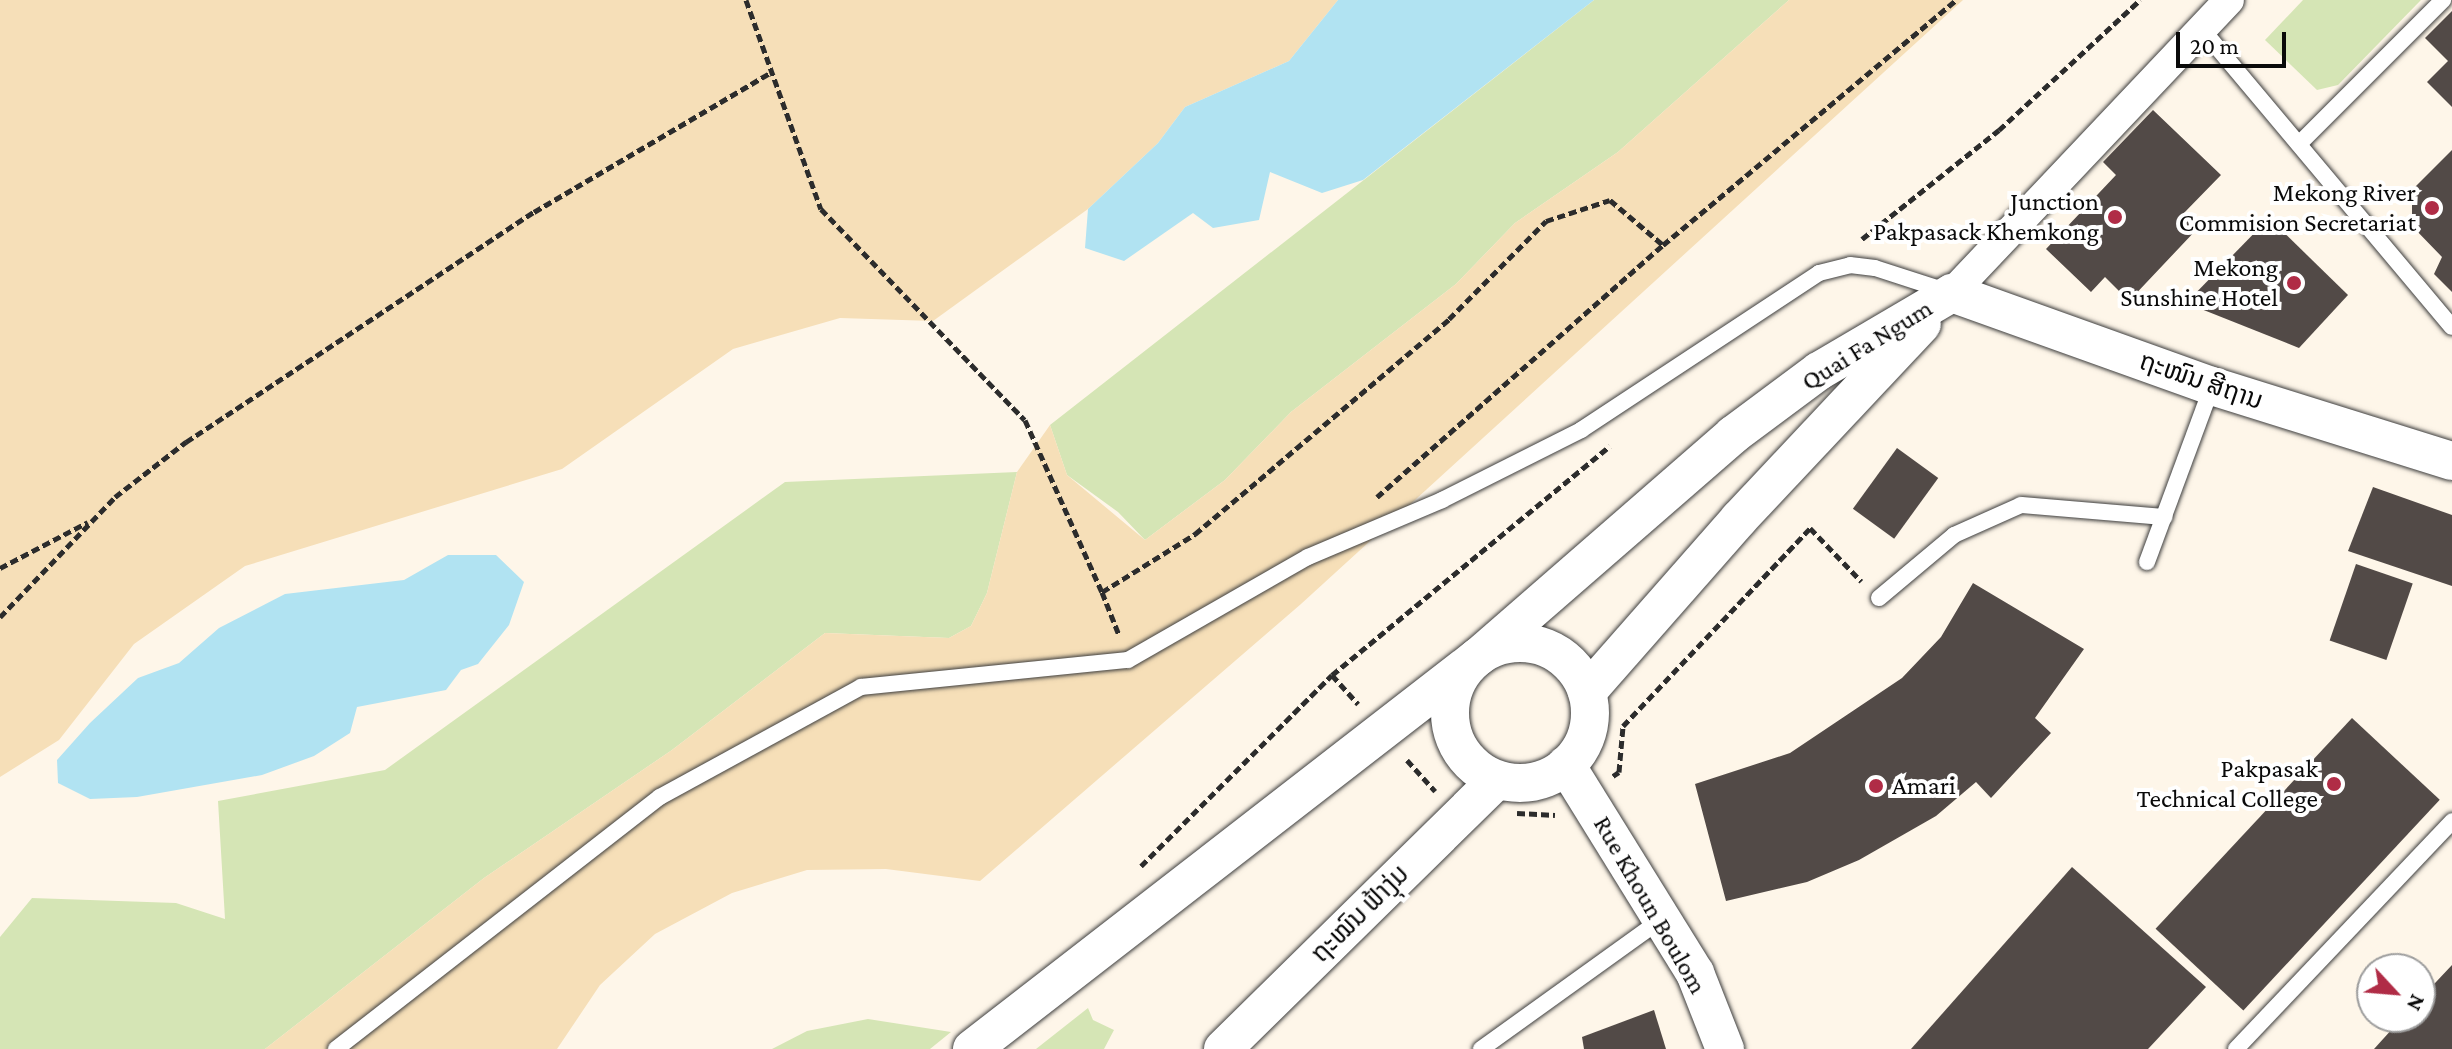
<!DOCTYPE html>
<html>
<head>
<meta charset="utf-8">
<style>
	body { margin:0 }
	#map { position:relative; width:2452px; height:1049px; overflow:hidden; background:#fef6e9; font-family:"Crimson Pro","Noto Sans Lao",serif }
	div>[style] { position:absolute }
	.green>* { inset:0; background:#d5e5b5 }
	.sand>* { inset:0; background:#f6dfb8 }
	.water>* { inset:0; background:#b1e3f2 }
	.building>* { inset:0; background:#524a47; transform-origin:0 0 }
	.path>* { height:5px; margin-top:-2.5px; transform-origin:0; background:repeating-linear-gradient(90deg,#2c2c2c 0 8px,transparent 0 12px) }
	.roads { filter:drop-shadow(0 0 2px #3d3d3d) drop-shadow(0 0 2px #3d3d3d) }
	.service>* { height:16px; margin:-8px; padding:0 8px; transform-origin:8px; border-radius:8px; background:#fff }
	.minor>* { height:30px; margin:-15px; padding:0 15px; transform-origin:15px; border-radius:15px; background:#fff }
	.tertiary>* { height:38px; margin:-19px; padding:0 19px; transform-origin:19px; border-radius:19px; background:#fff }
	.tertiary>.ring { margin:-19px; padding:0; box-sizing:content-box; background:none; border:38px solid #fff; border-radius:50% }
	.dots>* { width:22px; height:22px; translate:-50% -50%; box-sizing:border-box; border:4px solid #fff; border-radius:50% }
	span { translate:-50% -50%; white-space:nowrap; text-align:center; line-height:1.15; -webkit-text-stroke:8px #fff; paint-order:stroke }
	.poi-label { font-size:26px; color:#0a0a0a }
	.right { translate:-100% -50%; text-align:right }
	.left { translate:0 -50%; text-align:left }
	.street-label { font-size:26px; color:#0a0a0a }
	.north { position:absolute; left:2356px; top:953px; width:80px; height:80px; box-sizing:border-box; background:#fff; border:2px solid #9d9d9d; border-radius:50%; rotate:116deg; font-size:22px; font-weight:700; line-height:32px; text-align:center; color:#0a0a0a }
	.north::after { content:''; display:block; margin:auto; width:28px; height:36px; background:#b02c46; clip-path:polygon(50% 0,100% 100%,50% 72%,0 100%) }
	.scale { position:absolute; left:2176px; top:32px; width:110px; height:36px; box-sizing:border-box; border:4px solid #0a0a0a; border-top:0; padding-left:10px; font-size:24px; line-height:28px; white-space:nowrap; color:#0a0a0a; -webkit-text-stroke:6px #fff; paint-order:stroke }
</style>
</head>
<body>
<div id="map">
	<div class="green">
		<i style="clip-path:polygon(1594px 0,1789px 0,1618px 152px,1515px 223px,1456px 284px,1291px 412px,1225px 480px,1145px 540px,1118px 512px,1067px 475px,1050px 425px)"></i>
		<i style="clip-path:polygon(2303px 0,2421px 0,2338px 85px,2317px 90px,2265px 40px)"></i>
		<i style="clip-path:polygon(1017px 472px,987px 593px,971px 626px,949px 638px,825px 633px,672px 750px,484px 878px,265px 1049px,0 1049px,0 937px,32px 898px,176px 903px,225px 919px,218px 801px,385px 770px,785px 482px)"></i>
		<i style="clip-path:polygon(1088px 1008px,1093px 1020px,1114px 1030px,1104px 1049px,1036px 1049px)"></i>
		<i style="clip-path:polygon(868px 1019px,951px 1032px,930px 1049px,772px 1049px,807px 1031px)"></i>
	</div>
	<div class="sand">
		<i style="clip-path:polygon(0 0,1338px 0,1289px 61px,1185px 107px,1158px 143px,1088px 209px,933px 321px,840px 318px,733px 349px,562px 469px,245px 566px,134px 644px,59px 740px,0 777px)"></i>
		<i style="clip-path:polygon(1789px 0,1963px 0,1301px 604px,980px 881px,886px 869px,807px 870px,732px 893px,655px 934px,600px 985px,557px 1049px,265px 1049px,484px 878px,672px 750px,825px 633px,949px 638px,971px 626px,987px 593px,1017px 472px,1050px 425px,1067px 475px,1145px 540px,1225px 480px,1291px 412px,1456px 284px,1515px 223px,1618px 152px)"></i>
	</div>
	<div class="water">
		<i style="clip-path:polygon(1338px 0,1594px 0,1363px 180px,1322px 193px,1270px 172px,1259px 220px,1213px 228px,1193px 213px,1124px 261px,1085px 248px,1088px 209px,1158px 143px,1185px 107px,1289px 61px)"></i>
		<i style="clip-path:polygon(448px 555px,496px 555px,524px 582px,509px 625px,478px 664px,461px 670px,446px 690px,357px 707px,350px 733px,314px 756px,262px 775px,137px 797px,90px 799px,58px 783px,57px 760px,90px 723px,138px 678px,179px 663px,219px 628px,285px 594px,404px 580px)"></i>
	</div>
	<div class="building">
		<i style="clip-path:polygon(2452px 11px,2452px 107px,2427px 82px,2448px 61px,2425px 38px)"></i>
		<i style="clip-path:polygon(2153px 110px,2221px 175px,2182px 215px,2197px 229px,2129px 301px,2105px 277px,2091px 292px,2046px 249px,2116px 175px,2103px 162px)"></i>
		<i style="clip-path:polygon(2452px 150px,2452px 292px,2434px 274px,2442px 257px,2412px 226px,2412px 190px)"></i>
		<i style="clip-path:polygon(2269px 218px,2348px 295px,2299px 348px,2186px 303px)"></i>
		<i style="left:1897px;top:448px;width:51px;height:75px;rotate:36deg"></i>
		<i style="clip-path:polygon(2373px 487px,2452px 515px,2452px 586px,2348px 551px)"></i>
		<i style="left:2356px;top:564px;width:60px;height:81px;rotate:19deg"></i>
		<i style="clip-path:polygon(1973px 583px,2084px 649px,2035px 718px,2051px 733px,1991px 798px,1976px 782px,1936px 816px,1859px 860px,1807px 882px,1726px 901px,1695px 784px,1790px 753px,1902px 678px,1941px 637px)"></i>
		<i style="left:2352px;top:718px;width:120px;height:288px;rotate:43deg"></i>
		<i style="clip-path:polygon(2072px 867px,2206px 987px,2148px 1049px,1911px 1049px)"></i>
		<i style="clip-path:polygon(2452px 965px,2452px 1049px,2374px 1049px,2403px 1017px,2420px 1017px,2420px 999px)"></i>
		<i style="clip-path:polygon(1654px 1010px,1666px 1049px,1584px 1049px,1582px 1037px)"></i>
	</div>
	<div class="path">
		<i style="left:746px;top:0;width:222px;rotate:70.3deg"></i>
		<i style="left:821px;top:209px;width:293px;rotate:46deg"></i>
		<i style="left:1025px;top:420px;width:188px;rotate:65.9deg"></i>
		<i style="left:1102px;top:592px;width:110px;rotate:-31.9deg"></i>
		<i style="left:1195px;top:534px;width:333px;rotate:-40.2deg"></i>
		<i style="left:1449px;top:319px;width:138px;rotate:-45.3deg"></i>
		<i style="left:1546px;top:221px;width:67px;rotate:-18.2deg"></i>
		<i style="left:1610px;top:200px;width:70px;rotate:40.3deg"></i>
		<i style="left:1862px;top:239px;width:175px;rotate:-38.5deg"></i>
		<i style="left:1999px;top:130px;width:192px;rotate:-42.7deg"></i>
		<i style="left:1377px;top:497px;width:381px;rotate:-41.4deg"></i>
		<i style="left:1663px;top:245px;width:382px;rotate:-39.9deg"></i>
		<i style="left:0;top:568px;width:99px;rotate:-27.6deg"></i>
		<i style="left:1102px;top:592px;width:46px;rotate:68.4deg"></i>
		<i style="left:0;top:617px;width:166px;rotate:-46.2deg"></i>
		<i style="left:115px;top:497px;width:90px;rotate:-37.8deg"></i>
		<i style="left:186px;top:442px;width:417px;rotate:-33.5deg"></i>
		<i style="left:534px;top:212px;width:276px;rotate:-30.5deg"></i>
		<i style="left:1332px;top:675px;width:39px;rotate:48deg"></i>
		<i style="left:1407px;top:760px;width:42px;rotate:47.9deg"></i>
		<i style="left:1613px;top:776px;width:7px;rotate:-34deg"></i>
		<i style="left:1619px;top:772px;width:46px;rotate:-85deg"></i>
		<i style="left:1623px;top:726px;width:272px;rotate:-46.6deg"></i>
		<i style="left:1810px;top:528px;width:74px;rotate:46.1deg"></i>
		<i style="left:1517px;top:813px;width:38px;rotate:3deg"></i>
		<i style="left:1141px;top:866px;width:270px;rotate:-45deg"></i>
		<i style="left:1332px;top:675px;width:360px;rotate:-39.5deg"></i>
	</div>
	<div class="roads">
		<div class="service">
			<i style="left:2201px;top:28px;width:390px;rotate:50deg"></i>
			<i style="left:2299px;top:144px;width:204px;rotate:-45deg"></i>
			<i style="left:2147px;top:562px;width:188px;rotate:-69.7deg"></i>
			<i style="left:1879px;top:598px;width:98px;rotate:-40deg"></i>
			<i style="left:1954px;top:535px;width:73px;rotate:-24.1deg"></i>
			<i style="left:2021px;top:505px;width:144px;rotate:4.8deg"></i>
			<i style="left:336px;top:1049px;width:410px;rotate:-37.9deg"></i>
			<i style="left:660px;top:797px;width:229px;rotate:-28.7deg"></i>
			<i style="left:861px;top:687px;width:268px;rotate:-5.8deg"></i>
			<i style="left:1128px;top:660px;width:207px;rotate:-29.8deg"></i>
			<i style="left:1308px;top:557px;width:146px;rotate:-23deg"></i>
			<i style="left:1442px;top:500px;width:156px;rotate:-26.7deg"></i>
			<i style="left:1581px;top:430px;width:285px;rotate:-33.4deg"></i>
			<i style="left:1819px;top:273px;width:32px;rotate:-14deg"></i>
			<i style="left:1850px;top:265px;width:25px;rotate:7deg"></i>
			<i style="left:1875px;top:268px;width:75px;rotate:17.9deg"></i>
			<i style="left:1481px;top:1049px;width:223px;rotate:-35.7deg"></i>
			<i style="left:2236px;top:1049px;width:314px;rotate:-46.5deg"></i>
		</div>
		<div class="minor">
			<i style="left:1952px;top:293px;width:403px;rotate:-46.6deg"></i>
		</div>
		<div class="tertiary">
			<i style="left:1952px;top:293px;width:276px;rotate:19.7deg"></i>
			<i style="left:2212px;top:386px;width:251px;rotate:17.4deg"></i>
			<i class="ring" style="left:1450px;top:643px;width:102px;height:102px"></i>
			<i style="left:1587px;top:692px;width:230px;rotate:-48.7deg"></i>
			<i style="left:1739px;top:519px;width:267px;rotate:-46.8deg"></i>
			<i style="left:1566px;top:765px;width:245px;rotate:58.2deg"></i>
			<i style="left:1695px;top:973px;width:82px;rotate:68.5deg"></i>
			<i style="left:972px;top:1049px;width:641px;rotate:-37.78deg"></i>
			<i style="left:1479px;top:656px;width:337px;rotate:-41deg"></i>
			<i style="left:1733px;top:435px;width:107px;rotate:-36.7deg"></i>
			<i style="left:1819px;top:371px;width:154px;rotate:-30.4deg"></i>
			<i style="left:1223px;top:1049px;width:384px;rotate:-44.5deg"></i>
		</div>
	</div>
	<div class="dots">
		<i style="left:2432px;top:208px;background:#b02c46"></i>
		<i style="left:2115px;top:217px;background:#b02c46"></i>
		<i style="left:2294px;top:283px;background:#b02c46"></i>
		<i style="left:2334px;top:784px;background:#b02c46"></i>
		<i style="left:1876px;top:786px;background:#b02c46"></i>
	</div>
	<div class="poi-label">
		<span class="right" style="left:2416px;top:208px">Mekong River<br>Commision Secretariat</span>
		<span class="right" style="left:2099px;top:217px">Junction<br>Pakpasack Khemkong</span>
		<span class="right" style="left:2278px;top:283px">Mekong<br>Sunshine Hotel</span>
		<span class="right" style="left:2318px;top:784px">Pakpasak<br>Technical College</span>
		<span class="left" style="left:1892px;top:786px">Amari</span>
	</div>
	<div class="street-label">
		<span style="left:1867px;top:345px;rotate:-32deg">Quai Fa Ngum</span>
		<span style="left:2201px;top:381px;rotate:19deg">ຖະໜົນ ສີຖານ</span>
		<span style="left:1650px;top:905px;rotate:60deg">Rue Khoun Boulom</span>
		<span style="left:1360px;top:914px;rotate:-45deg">ຖະໝົນ ຟ້າງຸ່ມ</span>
	</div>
	<div class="north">N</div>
	<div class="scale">20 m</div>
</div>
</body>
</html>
